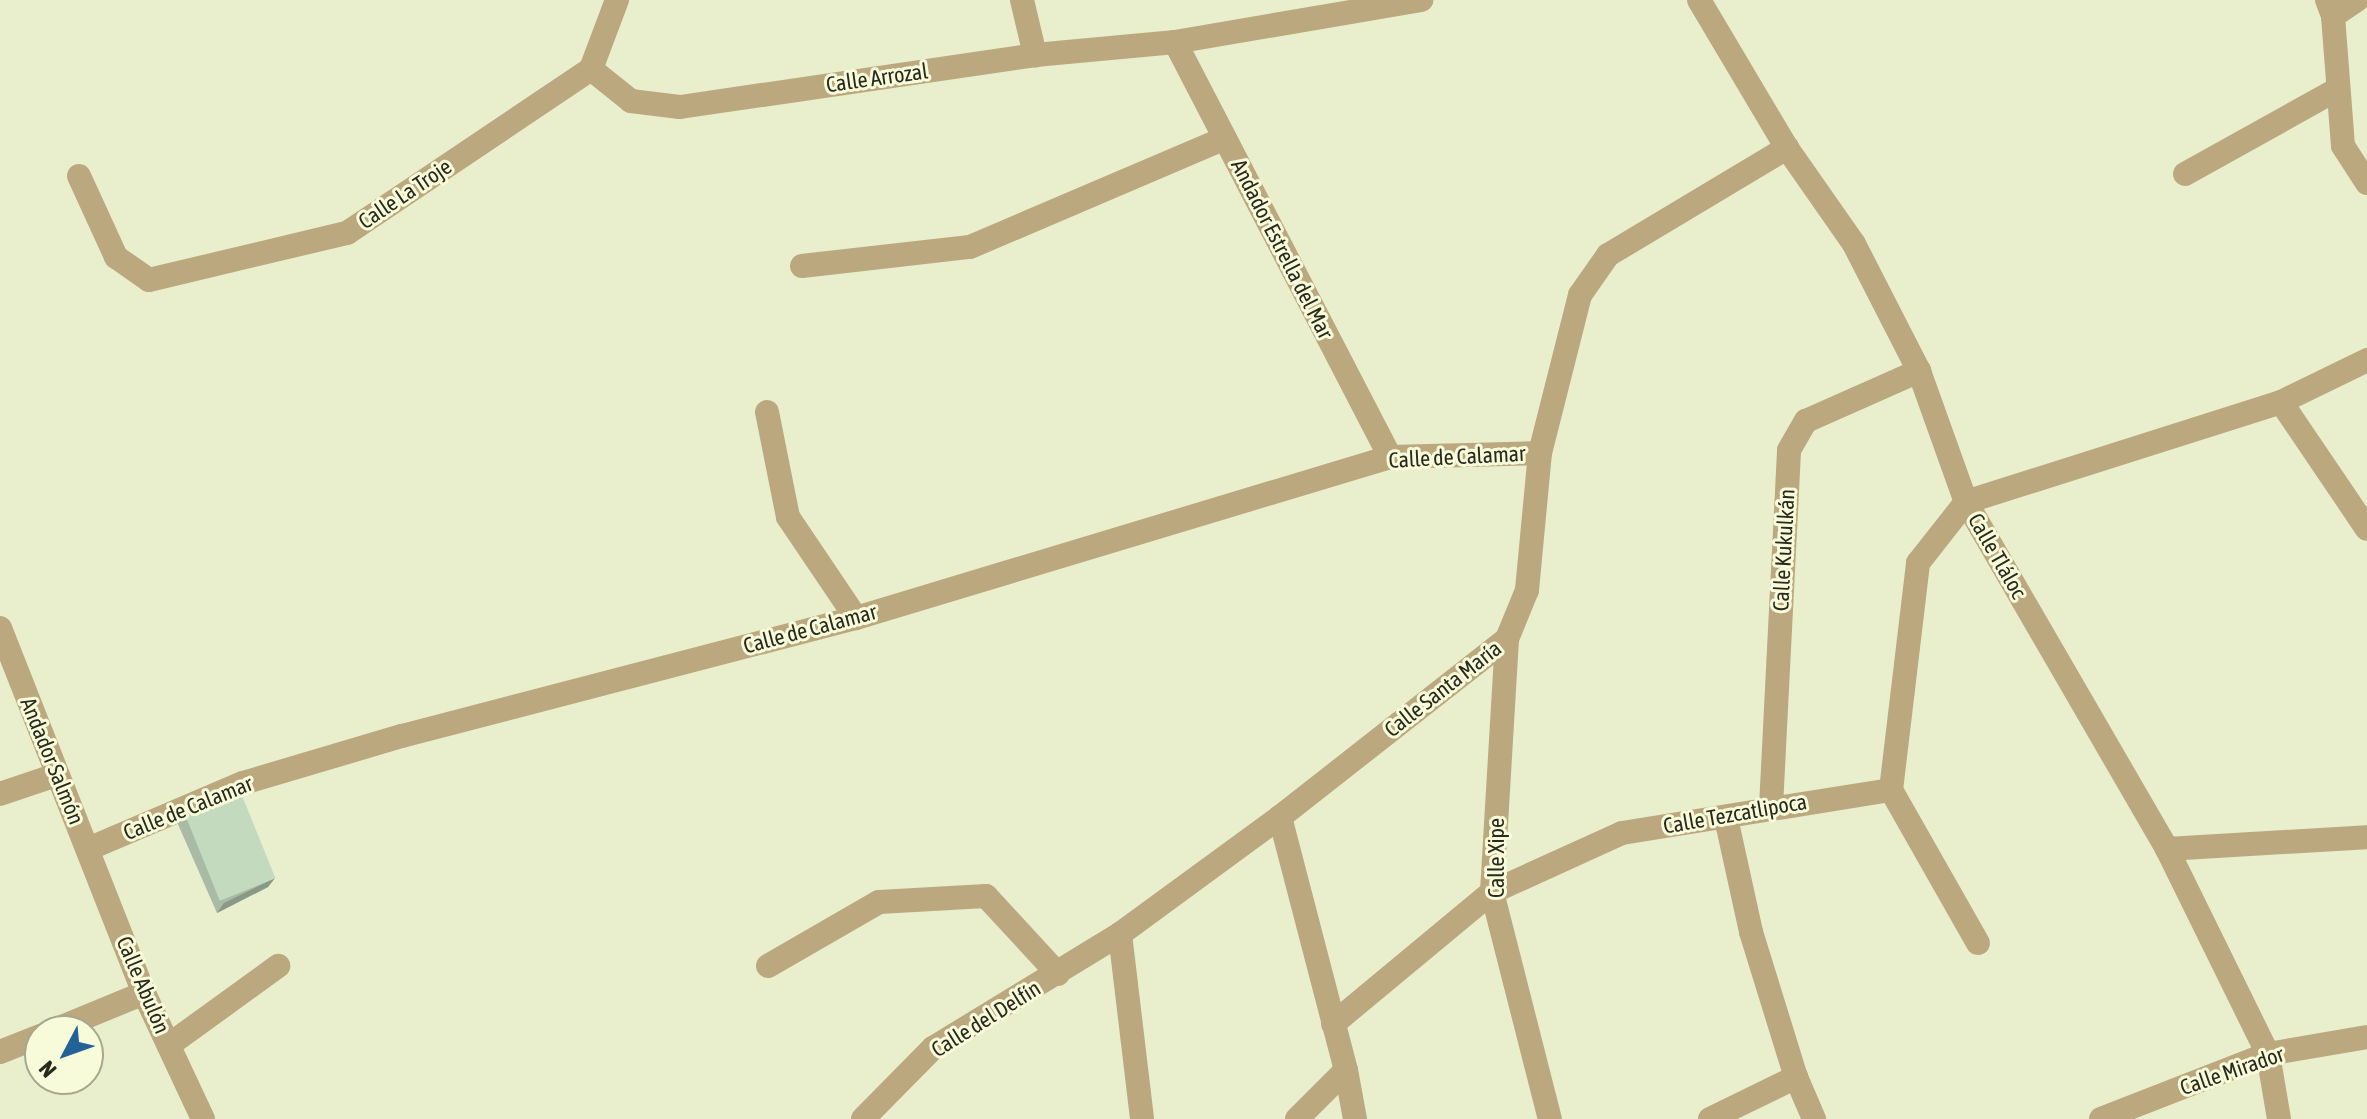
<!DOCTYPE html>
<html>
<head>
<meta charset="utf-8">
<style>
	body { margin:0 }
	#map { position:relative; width:2367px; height:1119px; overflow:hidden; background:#e9eecd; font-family:"Asap Condensed",sans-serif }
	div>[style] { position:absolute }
	.street>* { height:24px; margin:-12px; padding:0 12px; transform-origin:12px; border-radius:12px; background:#bba87e }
	.wall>* { inset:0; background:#a9bba4 }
	.shaded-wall>* { inset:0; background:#899986 }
	.building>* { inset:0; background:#c4dabf; transform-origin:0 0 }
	span { translate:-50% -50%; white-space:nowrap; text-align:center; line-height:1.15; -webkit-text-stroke:6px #f7fbda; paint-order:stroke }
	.street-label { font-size:22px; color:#292a1e }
	.north { position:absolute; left:24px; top:1015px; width:80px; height:80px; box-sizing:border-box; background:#f7fbda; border:2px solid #a5a78f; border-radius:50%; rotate:229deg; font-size:22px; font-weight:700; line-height:32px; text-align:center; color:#292a1e }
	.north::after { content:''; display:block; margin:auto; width:28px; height:36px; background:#236298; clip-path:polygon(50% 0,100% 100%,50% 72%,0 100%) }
</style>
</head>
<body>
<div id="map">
	<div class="street">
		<i style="left:1022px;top:0;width:57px;rotate:76.7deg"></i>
		<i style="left:1699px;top:0;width:172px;rotate:59.3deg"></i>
		<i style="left:1787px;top:148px;width:117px;rotate:55.1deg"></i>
		<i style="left:1854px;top:244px;width:143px;rotate:62.9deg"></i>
		<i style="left:1919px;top:371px;width:139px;rotate:70.3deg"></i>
		<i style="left:1966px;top:502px;width:401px;rotate:59.9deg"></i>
		<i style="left:2167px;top:849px;width:229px;rotate:63.8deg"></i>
		<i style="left:2268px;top:1054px;width:66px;rotate:80.4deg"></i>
		<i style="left:2327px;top:0;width:17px;rotate:69deg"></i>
		<i style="left:2333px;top:16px;width:130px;rotate:85.6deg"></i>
		<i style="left:2343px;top:146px;width:44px;rotate:57deg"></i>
		<i style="left:2333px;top:16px;width:29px;rotate:-34deg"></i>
		<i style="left:1175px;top:42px;width:467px;rotate:62.6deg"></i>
		<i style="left:591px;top:69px;width:51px;rotate:38.7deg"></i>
		<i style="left:631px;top:101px;width:49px;rotate:7deg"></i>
		<i style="left:680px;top:107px;width:359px;rotate:-8.3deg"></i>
		<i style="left:1035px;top:55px;width:141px;rotate:-5.3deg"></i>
		<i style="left:1175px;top:42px;width:250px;rotate:-9.7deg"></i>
		<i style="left:591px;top:69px;width:74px;rotate:-69.4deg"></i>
		<i style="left:2185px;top:174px;width:173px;rotate:-29.1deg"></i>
		<i style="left:79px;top:176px;width:89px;rotate:65.4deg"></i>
		<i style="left:116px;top:257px;width:40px;rotate:34.9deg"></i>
		<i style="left:149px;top:280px;width:204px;rotate:-13.4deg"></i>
		<i style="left:347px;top:233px;width:294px;rotate:-33.9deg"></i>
		<i style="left:802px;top:266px;width:169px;rotate:-6.5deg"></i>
		<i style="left:970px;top:247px;width:277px;rotate:-23.1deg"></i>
		<i style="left:2281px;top:402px;width:153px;rotate:55.9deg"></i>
		<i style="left:767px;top:412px;width:107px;rotate:78.7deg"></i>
		<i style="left:788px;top:517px;width:122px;rotate:56deg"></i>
		<i style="left:0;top:628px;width:392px;rotate:68.5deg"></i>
		<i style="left:144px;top:993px;width:139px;rotate:64.9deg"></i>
		<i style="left:1507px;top:639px;width:253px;rotate:93.4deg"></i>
		<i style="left:1492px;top:892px;width:234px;rotate:75.7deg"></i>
		<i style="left:1891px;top:790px;width:229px;rotate:-83.2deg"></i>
		<i style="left:1918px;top:563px;width:78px;rotate:-51.8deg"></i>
		<i style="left:1966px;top:502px;width:330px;rotate:-17.6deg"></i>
		<i style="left:2281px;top:402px;width:96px;rotate:-26deg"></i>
		<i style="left:1891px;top:790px;width:176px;rotate:60.4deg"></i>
		<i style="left:0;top:794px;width:59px;rotate:-18.7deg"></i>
		<i style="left:1771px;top:807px;width:357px;rotate:-87.1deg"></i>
		<i style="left:1789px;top:450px;width:34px;rotate:-60deg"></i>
		<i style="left:1806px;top:421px;width:124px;rotate:-23.9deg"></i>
		<i style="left:1280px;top:817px;width:261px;rotate:75.4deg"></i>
		<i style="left:1346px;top:1070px;width:50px;rotate:79.6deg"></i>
		<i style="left:1726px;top:818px;width:117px;rotate:77.6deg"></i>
		<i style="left:1751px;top:932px;width:152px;rotate:72.8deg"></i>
		<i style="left:1796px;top:1077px;width:46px;rotate:66.8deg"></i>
		<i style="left:88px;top:849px;width:168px;rotate:-23.1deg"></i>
		<i style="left:243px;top:783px;width:166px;rotate:-16.5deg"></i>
		<i style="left:402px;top:736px;width:469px;rotate:-14.6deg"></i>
		<i style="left:856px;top:618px;width:558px;rotate:-16.78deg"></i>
		<i style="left:1390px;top:457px;width:150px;rotate:-1.5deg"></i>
		<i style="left:2167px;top:849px;width:200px;rotate:-3.4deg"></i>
		<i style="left:1120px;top:934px;width:186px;rotate:83.2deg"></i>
		<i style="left:768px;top:966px;width:128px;rotate:-30deg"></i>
		<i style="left:879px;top:902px;width:107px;rotate:-3.2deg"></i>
		<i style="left:986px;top:896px;width:106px;rotate:47.3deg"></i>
		<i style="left:1333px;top:1024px;width:207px;rotate:-39.7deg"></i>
		<i style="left:1492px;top:892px;width:143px;rotate:-24.4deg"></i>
		<i style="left:1622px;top:833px;width:272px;rotate:-9.1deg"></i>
		<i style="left:52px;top:1031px;width:100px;rotate:-22.4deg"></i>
		<i style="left:169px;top:1045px;width:135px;rotate:-35.9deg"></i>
		<i style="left:0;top:1052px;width:43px;rotate:-21.8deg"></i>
		<i style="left:863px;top:1119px;width:100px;rotate:-45.4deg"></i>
		<i style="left:933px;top:1048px;width:219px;rotate:-31.4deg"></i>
		<i style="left:1120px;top:934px;width:198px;rotate:-36.2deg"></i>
		<i style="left:1280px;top:817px;width:288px;rotate:-38.1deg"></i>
		<i style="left:1507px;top:639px;width:53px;rotate:-67.8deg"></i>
		<i style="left:1527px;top:590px;width:138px;rotate:-84.6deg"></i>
		<i style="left:1540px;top:453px;width:163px;rotate:-75.8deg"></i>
		<i style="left:1580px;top:295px;width:49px;rotate:-55deg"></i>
		<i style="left:1608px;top:255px;width:209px;rotate:-30.9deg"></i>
		<i style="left:1297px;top:1119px;width:69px;rotate:-45deg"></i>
		<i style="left:1710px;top:1119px;width:96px;rotate:-26deg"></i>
		<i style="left:2101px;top:1119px;width:179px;rotate:-21.3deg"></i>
		<i style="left:2268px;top:1054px;width:100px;rotate:-9.7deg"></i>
	</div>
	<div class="wall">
		<i style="clip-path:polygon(184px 812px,275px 878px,268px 887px,217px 913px,177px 822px)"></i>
	</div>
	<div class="shaded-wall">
		<i style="clip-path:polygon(275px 878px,268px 887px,217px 913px,224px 903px)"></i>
	</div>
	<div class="building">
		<i style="left:241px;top:793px;width:92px;height:60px;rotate:68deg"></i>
	</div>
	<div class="street-label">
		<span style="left:877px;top:78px;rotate:-8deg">Calle Arrozal</span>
		<span style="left:405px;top:194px;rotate:-34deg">Calle La Troje</span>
		<span style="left:1282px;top:249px;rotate:63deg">Andador Estrella del Mar</span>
		<span style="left:1457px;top:457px;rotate:-3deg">Calle de Calamar</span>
		<span style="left:1784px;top:550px;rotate:-87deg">Calle Kukulkán</span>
		<span style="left:1997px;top:556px;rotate:60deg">Calle Tláloc</span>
		<span style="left:810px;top:629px;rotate:-15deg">Calle de Calamar</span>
		<span style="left:1443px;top:689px;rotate:-38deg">Calle Santa María</span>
		<span style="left:52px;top:761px;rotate:68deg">Andador Salmón</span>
		<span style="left:188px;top:808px;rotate:-22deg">Calle de Calamar</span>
		<span style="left:1735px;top:814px;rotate:-10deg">Calle Tezcatlipoca</span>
		<span style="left:1497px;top:858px;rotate:-90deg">Calle Xipe</span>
		<span style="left:143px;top:985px;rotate:67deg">Calle Abulón</span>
		<span style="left:986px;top:1019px;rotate:-32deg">Calle del Delfín</span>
		<span style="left:2232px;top:1071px;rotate:-19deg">Calle Mirador</span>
	</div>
	<div class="north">N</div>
</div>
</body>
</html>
